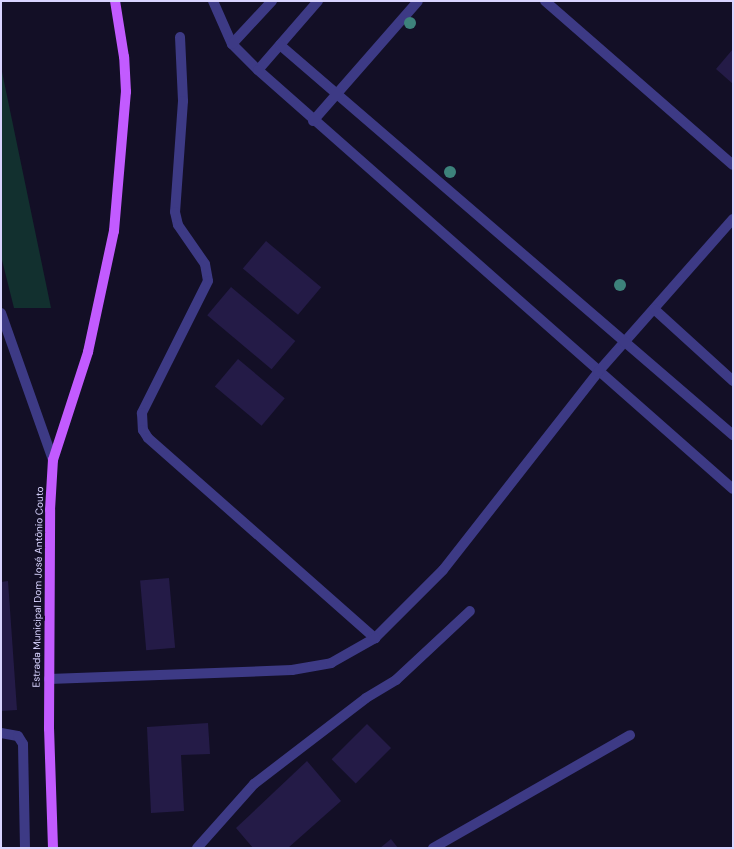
<!DOCTYPE html>
<html>
<head>
<meta charset="utf-8">
<style>
	body { margin:0 }
	#map { position:relative; width:734px; height:849px; overflow:hidden; background:#130f26; font-family:"DM Sans",sans-serif }
	div>[style] { position:absolute }
	.green>* { inset:0; background:#12302f }
	.building>* { inset:0; background:#241b47; transform-origin:0 0 }
	.minor>* { height:10px; margin:-5px; padding:0 5px; transform-origin:5px; border-radius:5px; background:#3d3a85 }
	.major>* { height:10px; margin:-5px; padding:0 5px; transform-origin:5px; border-radius:5px; background:#c25bff }
	.trees>* { width:12px; height:12px; margin:-6px; border-radius:50%; background:#3d827b }
	span { translate:-50% -50%; white-space:nowrap; text-align:center; line-height:1.15; -webkit-text-stroke:4px #130f26; paint-order:stroke }
	.street-label { font-size:10px; color:#d9d4ff }
	.frame { position:absolute; inset:0; border:2px solid #d9d4ff; pointer-events:none }
</style>
</head>
<body>
<div id="map">
	<div class="green">
		<i style="clip-path:polygon(1px 67px,51px 308px,14px 308px,1px 256px)"></i>
	</div>
	<div class="building">
		<i style="clip-path:polygon(733px 49px,733px 84px,716px 69px)"></i>
		<i style="left:266px;top:241px;width:72px;height:36px;rotate:40deg"></i>
		<i style="left:231px;top:287px;width:84px;height:37px;rotate:40deg"></i>
		<i style="left:238px;top:359px;width:61px;height:36px;rotate:40deg"></i>
		<i style="left:169px;top:578px;width:70px;height:29px;rotate:85deg"></i>
		<i style="clip-path:polygon(8px 581px,17px 710px,1px 711px,1px 582px)"></i>
		<i style="clip-path:polygon(208px 723px,210px 754px,181px 755px,184px 811px,151px 813px,147px 727px)"></i>
		<i style="left:367px;top:724px;width:34px;height:50px;rotate:45deg"></i>
		<i style="clip-path:polygon(307px 761px,341px 801px,288px 848px,253px 848px,236px 828px)"></i>
		<i style="clip-path:polygon(391px 839px,398px 848px,380px 848px)"></i>
	</div>
	<div class="minor">
		<i style="left:213px;top:1px;width:47px;rotate:66.2deg"></i>
		<i style="left:232px;top:44px;width:37px;rotate:45deg"></i>
		<i style="left:318px;top:1px;width:91px;rotate:131deg"></i>
		<i style="left:258px;top:70px;width:633px;rotate:41.42deg"></i>
		<i style="left:545px;top:1px;width:249px;rotate:41.1deg"></i>
		<i style="left:180px;top:37px;width:64px;rotate:87.3deg"></i>
		<i style="left:183px;top:101px;width:111px;rotate:94.1deg"></i>
		<i style="left:175px;top:212px;width:13px;rotate:77deg"></i>
		<i style="left:178px;top:225px;width:47px;rotate:55.3deg"></i>
		<i style="left:205px;top:264px;width:17px;rotate:80deg"></i>
		<i style="left:208px;top:281px;width:148px;rotate:116.6deg"></i>
		<i style="left:142px;top:413px;width:17px;rotate:87deg"></i>
		<i style="left:143px;top:430px;width:9px;rotate:58deg"></i>
		<i style="left:148px;top:438px;width:303px;rotate:41.4deg"></i>
		<i style="left:375px;top:638px;width:96px;rotate:-45deg"></i>
		<i style="left:443px;top:570px;width:251px;rotate:-51.9deg"></i>
		<i style="left:598px;top:372px;width:204px;rotate:-48.6deg"></i>
		<i style="left:232px;top:44px;width:59px;rotate:-47.1deg"></i>
		<i style="left:280px;top:45px;width:598px;rotate:40.73deg"></i>
		<i style="left:313px;top:121px;width:159px;rotate:-48.8deg"></i>
		<i style="left:654px;top:309px;width:107px;rotate:42.3deg"></i>
		<i style="left:1px;top:313px;width:156px;rotate:70.5deg"></i>
		<i style="left:49px;top:679px;width:243px;rotate:-2.1deg"></i>
		<i style="left:292px;top:670px;width:40px;rotate:-10deg"></i>
		<i style="left:331px;top:663px;width:51px;rotate:-29.6deg"></i>
		<i style="left:1px;top:733px;width:17px;rotate:10deg"></i>
		<i style="left:18px;top:736px;width:9px;rotate:58deg"></i>
		<i style="left:23px;top:744px;width:104px;rotate:88.9deg"></i>
		<i style="left:197px;top:848px;width:86px;rotate:-48.3deg"></i>
		<i style="left:254px;top:784px;width:141px;rotate:-37.5deg"></i>
		<i style="left:366px;top:698px;width:35px;rotate:-31deg"></i>
		<i style="left:396px;top:680px;width:101px;rotate:-43deg"></i>
		<i style="left:433px;top:848px;width:227px;rotate:-29.8deg"></i>
	</div>
	<div class="major">
		<i style="left:53px;top:848px;width:119px;rotate:-91.9deg"></i>
		<i style="left:49px;top:729px;width:219px;rotate:-89.7deg"></i>
		<i style="left:50px;top:510px;width:50px;rotate:-86.6deg"></i>
		<i style="left:53px;top:460px;width:114px;rotate:-72deg"></i>
		<i style="left:88px;top:352px;width:124px;rotate:-77.9deg"></i>
		<i style="left:114px;top:231px;width:140px;rotate:-85.1deg"></i>
		<i style="left:126px;top:92px;width:35px;rotate:-93deg"></i>
		<i style="left:124px;top:57px;width:57px;rotate:-99.1deg"></i>
	</div>
	<div class="trees">
		<i style="left:410px;top:23px"></i>
		<i style="left:450px;top:172px"></i>
		<i style="left:620px;top:285px"></i>
	</div>
	<div class="street-label">
		<span style="left:38px;top:587px;rotate:-89deg">Estrada Municipal Dom José Antônio Couto</span>
	</div>
	<div class="frame"></div>
</div>
</body>
</html>
